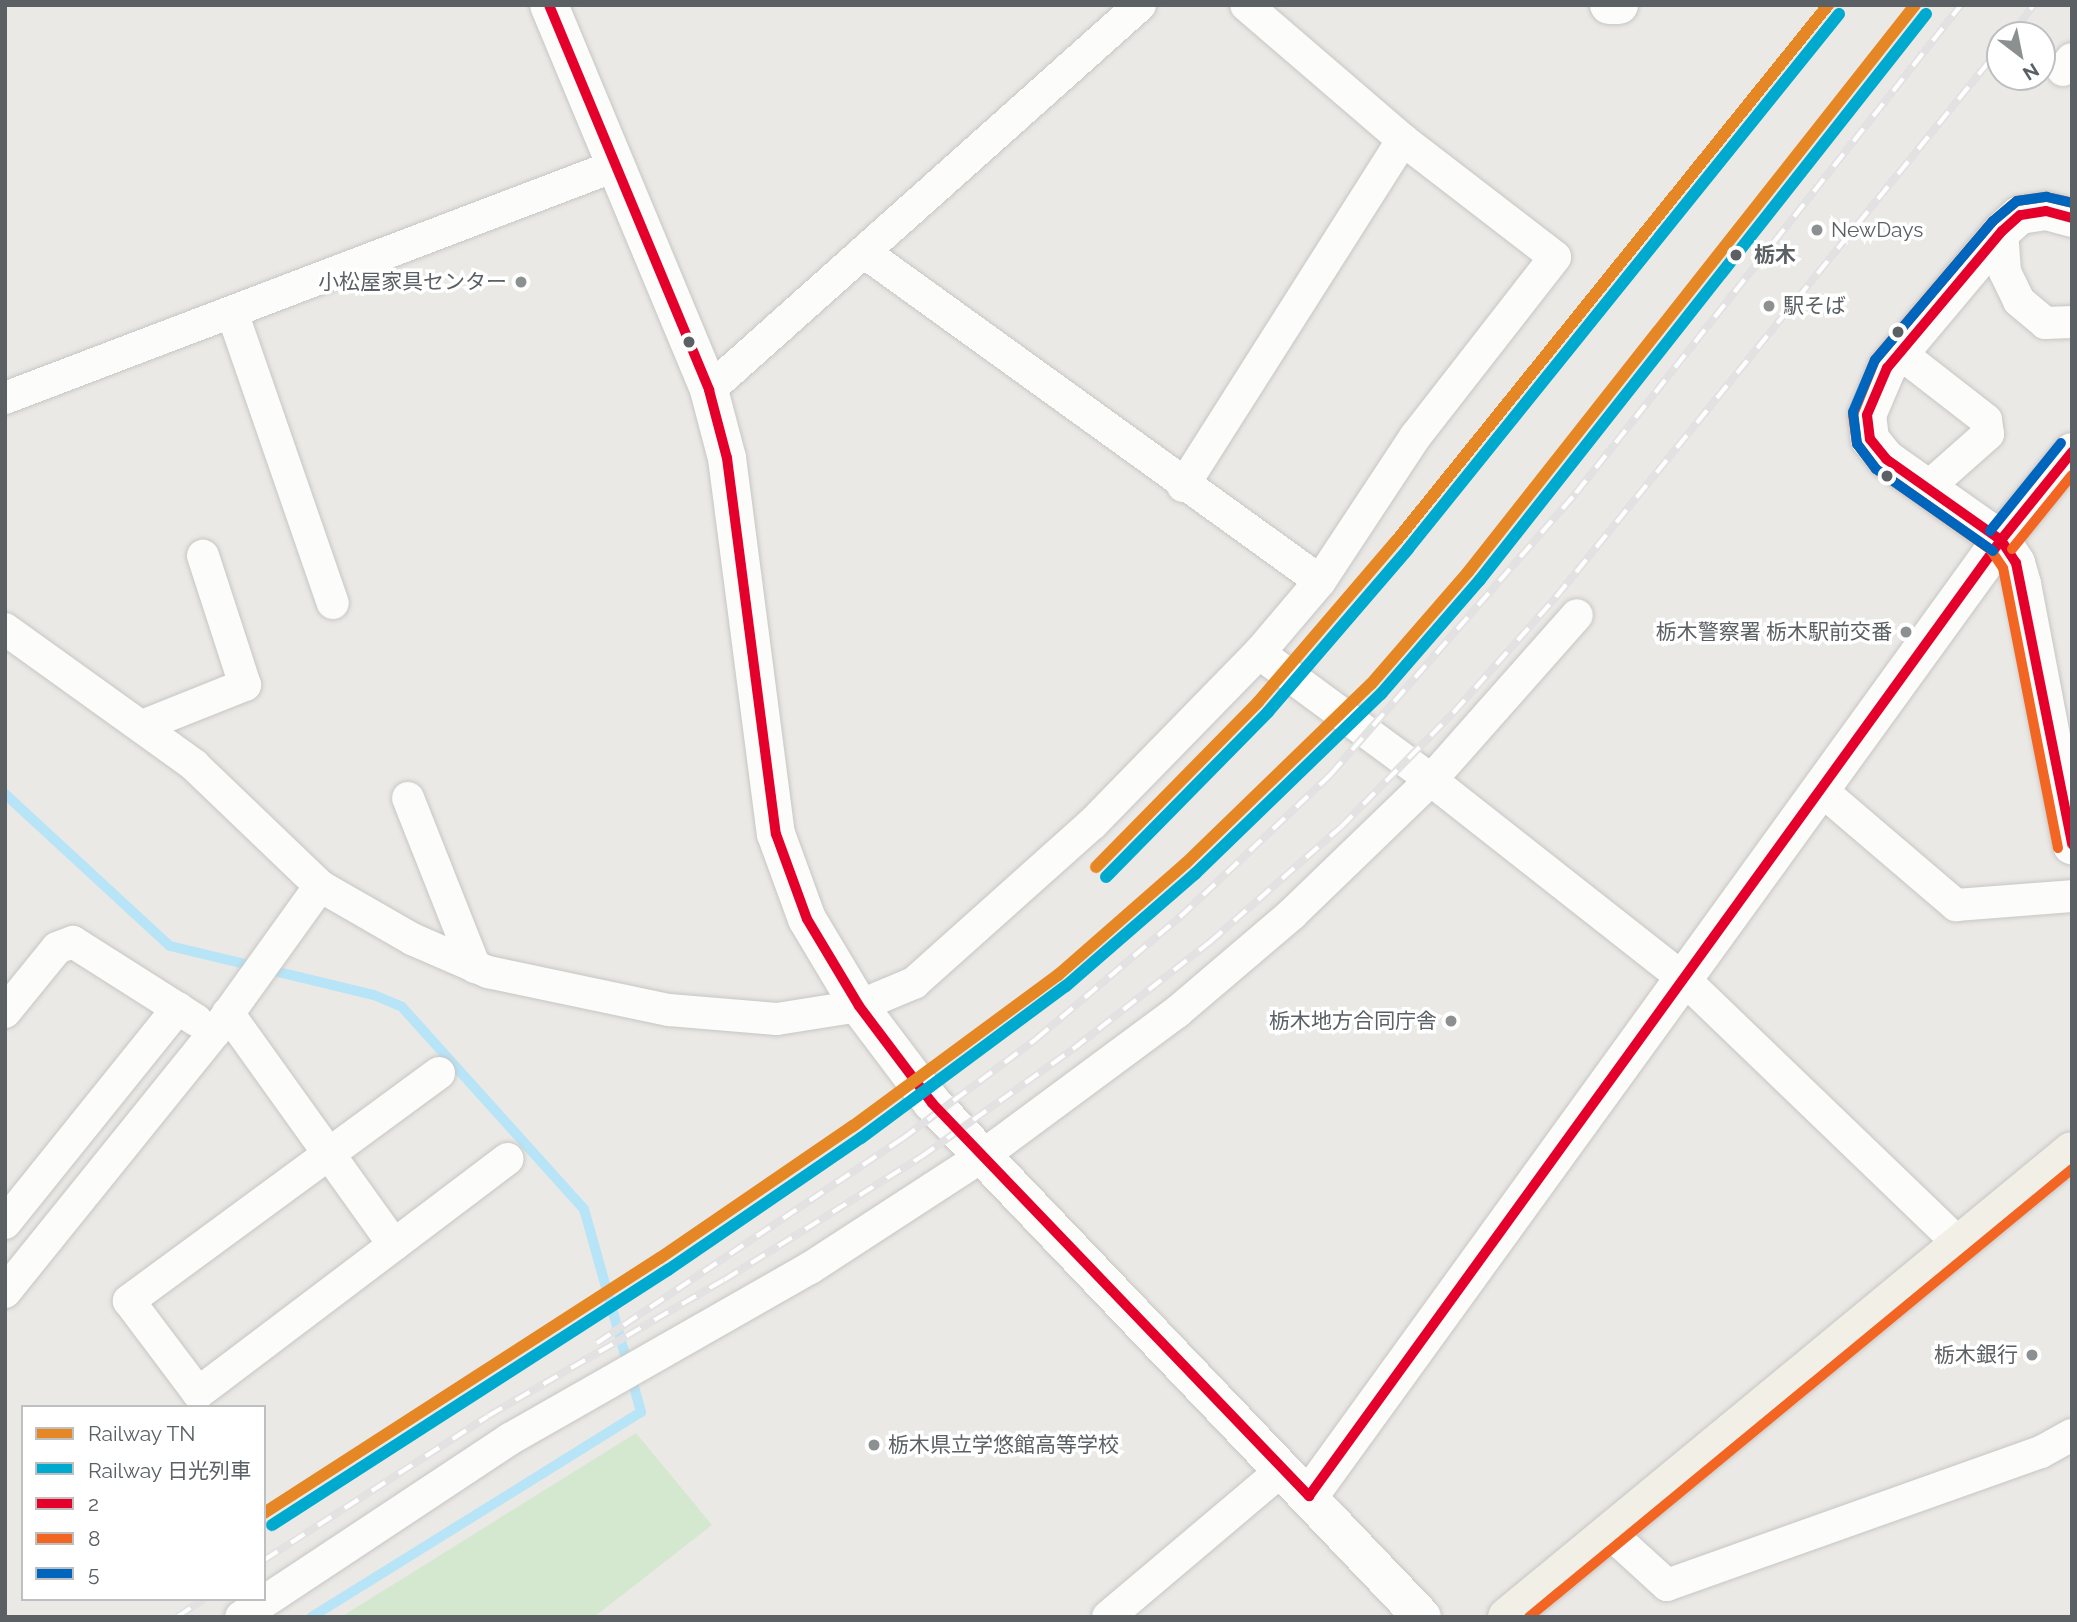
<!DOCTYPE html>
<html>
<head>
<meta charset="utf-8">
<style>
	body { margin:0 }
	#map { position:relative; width:2077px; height:1622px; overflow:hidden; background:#ebe9e5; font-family:Raleway,"Noto Sans JP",sans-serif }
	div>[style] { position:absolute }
	.green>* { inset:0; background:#d4e8cf }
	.stream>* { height:10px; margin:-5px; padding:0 5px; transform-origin:5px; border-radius:5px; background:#b7e4f7 }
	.roads { filter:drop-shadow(0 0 2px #c6c6c5) drop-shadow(0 0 2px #c6c6c5) }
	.minor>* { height:32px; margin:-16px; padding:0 16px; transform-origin:16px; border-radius:16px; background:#fcfcfb }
	.tertiary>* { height:38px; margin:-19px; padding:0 19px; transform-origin:19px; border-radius:19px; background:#fcfcfb }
	.secondary>* { height:38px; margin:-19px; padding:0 19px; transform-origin:19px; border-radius:19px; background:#fcfcfb }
	.primary>* { height:38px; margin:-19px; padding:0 19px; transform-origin:19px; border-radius:19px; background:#f2efe7 }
	.rail>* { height:8px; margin-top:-4px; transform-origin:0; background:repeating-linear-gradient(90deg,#fff 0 16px,#e2e2e2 0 32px); box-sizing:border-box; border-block:2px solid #e2e2e2 }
	.bus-1>* { height:10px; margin:-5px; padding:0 5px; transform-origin:5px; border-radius:5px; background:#e4002b }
	.bus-2>* { height:10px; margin:-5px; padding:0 5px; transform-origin:5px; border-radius:5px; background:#f26522 }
	.bus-3>* { height:10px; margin:-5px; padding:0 5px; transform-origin:5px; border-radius:5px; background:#0065bd }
	.rail-1>* { height:12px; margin:-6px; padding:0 6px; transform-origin:6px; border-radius:6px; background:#e68725 }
	.rail-2>* { height:12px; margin:-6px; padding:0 6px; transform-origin:6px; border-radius:6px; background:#00a9ce }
	.dots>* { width:19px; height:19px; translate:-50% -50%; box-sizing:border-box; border:4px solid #fff; border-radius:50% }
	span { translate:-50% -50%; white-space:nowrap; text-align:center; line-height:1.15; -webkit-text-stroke:7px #fff; paint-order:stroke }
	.poi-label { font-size:21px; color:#5a6064 }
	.left { translate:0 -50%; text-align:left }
	.right { translate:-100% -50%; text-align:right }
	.stop-label { font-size:21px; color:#5a6064; font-weight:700 }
	.frame { position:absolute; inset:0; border:7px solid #5a6064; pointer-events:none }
	.legend { position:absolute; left:21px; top:1405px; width:245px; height:196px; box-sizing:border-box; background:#fff; border:2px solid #bdbfc1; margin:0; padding:9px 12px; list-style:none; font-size:21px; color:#5a6064 }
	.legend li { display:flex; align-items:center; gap:14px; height:35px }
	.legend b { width:35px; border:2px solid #bdbfc1 }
	.north { position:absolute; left:1986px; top:21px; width:70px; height:70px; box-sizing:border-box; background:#fff; border:2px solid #bdbfc1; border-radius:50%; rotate:148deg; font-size:19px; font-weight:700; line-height:28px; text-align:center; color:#5a6064 }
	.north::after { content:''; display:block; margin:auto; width:24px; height:32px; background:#8d9091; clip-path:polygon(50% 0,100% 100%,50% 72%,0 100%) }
</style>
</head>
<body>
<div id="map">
	<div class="green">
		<i style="clip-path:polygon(636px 1433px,712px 1525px,594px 1617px,341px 1617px)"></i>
	</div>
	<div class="stream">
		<i style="left:5px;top:794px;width:224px;rotate:42.7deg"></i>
		<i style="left:170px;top:946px;width:210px;rotate:13.5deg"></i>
		<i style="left:374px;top:995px;width:30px;rotate:23deg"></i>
		<i style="left:402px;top:1007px;width:272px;rotate:48deg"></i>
		<i style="left:584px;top:1209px;width:211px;rotate:74.3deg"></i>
		<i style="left:641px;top:1412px;width:388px;rotate:148.1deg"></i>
	</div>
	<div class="roads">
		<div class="minor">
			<i style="left:2063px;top:70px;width:14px;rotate:-51deg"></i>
			<i style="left:2002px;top:231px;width:41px;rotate:85.8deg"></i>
			<i style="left:2005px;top:272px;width:32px;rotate:64deg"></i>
			<i style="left:2019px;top:301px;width:34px;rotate:40deg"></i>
			<i style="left:2045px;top:323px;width:27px;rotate:-2deg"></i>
			<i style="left:864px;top:252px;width:562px;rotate:35.81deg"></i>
			<i style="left:232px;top:312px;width:308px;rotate:70.9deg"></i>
			<i style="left:1900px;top:353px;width:109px;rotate:37.9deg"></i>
			<i style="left:1986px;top:420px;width:14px;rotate:82deg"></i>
			<i style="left:1988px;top:434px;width:81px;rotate:138.5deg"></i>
			<i style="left:709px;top:390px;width:578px;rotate:-41.77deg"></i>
			<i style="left:5px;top:398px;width:655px;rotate:-20.84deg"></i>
			<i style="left:1183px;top:486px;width:410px;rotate:-57.6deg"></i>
			<i style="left:5px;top:629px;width:233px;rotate:35.7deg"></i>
			<i style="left:194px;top:765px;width:175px;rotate:43.8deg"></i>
			<i style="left:320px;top:886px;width:106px;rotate:29.9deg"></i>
			<i style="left:412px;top:939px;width:83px;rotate:23.5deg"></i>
			<i style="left:488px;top:972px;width:185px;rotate:11.9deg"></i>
			<i style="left:669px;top:1010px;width:108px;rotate:4.8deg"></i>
			<i style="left:777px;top:1019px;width:83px;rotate:-9deg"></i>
			<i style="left:859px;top:1006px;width:60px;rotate:-22.7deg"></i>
			<i style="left:914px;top:983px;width:239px;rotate:-41.8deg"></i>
			<i style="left:1092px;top:824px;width:239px;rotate:-45.7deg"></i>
			<i style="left:1259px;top:653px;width:94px;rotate:-49.7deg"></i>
			<i style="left:1320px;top:581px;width:173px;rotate:-56.6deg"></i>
			<i style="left:1415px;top:437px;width:228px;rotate:-52.1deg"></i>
			<i style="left:1555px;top:257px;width:192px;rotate:-142.4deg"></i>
			<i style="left:1403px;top:140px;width:207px;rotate:-139.3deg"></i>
			<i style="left:1259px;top:653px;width:214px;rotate:36.4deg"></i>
			<i style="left:1431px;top:780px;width:320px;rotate:38.2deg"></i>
			<i style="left:1683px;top:978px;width:383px;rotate:43.9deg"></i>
			<i style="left:142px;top:726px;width:111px;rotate:-21.7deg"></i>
			<i style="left:245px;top:685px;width:136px;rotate:-108deg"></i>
			<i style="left:1820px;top:789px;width:179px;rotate:40.5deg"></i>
			<i style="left:1956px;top:905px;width:116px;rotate:-4.4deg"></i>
			<i style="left:408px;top:798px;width:182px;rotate:68.4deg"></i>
			<i style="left:5px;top:1012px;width:82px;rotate:-50.9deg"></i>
			<i style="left:57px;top:948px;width:17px;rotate:-21deg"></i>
			<i style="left:73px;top:942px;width:146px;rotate:32.4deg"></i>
			<i style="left:228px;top:1013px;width:285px;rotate:54.4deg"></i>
			<i style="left:439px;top:1073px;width:385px;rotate:143.7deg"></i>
			<i style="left:129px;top:1301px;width:115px;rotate:53.1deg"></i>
			<i style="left:198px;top:1393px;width:388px;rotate:-37.1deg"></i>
			<i style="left:5px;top:1223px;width:276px;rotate:-51.2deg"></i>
			<i style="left:5px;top:1292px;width:334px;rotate:-51.1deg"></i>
			<i style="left:215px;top:1032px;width:180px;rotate:-54.3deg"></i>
			<i style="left:1610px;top:1533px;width:77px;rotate:42.4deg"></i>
			<i style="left:1667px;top:1585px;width:397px;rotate:-19.6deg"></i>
			<i style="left:2041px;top:1452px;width:35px;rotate:-29deg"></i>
			<i style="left:241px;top:1617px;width:323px;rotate:-33.5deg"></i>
			<i style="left:510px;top:1439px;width:345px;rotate:-29.7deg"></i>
			<i style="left:810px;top:1268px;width:204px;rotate:-33deg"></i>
			<i style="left:981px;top:1157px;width:244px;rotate:-36.5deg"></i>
			<i style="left:1177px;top:1012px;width:151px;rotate:-40.4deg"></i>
			<i style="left:1292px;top:914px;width:193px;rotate:-44deg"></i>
			<i style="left:1431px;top:780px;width:220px;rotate:-48.5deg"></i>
			<i style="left:1108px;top:1617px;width:229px;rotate:-40.2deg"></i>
		</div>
		<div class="tertiary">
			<i style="left:1609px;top:5px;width:10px"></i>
			<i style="left:2001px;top:540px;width:141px;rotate:-144.8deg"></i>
			<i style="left:1886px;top:459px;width:26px;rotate:-129deg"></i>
			<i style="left:1870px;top:439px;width:24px;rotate:-97deg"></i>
			<i style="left:1867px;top:415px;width:51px;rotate:-66.9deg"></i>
			<i style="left:1887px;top:368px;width:179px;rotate:-50deg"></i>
			<i style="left:2002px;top:231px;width:24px;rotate:-42deg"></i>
			<i style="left:2020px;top:215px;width:26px;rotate:-9deg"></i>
			<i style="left:2046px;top:211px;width:27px;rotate:15deg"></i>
			<i style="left:1309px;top:1496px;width:1180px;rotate:-54.1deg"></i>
			<i style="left:2001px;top:540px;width:113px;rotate:-51.1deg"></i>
		</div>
		<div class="secondary">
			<i style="left:549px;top:5px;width:417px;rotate:67.4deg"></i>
			<i style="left:709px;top:390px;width:70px;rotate:75.2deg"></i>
			<i style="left:727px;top:458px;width:379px;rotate:82.6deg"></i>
			<i style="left:776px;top:834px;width:90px;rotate:70deg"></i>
			<i style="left:807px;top:919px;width:101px;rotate:59.1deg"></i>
			<i style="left:859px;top:1006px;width:121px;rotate:53deg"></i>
			<i style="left:932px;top:1103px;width:710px;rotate:46.37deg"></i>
			<i style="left:2001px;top:540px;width:27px;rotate:57deg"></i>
			<i style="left:2016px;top:563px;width:22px;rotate:74deg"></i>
			<i style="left:2022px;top:584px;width:266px;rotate:79.2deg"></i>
		</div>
		<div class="primary">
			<i style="left:1507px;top:1617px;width:732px;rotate:-39.52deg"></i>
		</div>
	</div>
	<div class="rail">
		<i style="left:2011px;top:35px;width:38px;rotate:-53deg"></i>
		<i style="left:597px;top:1343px;width:367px;rotate:-33.8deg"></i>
		<i style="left:902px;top:1139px;width:167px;rotate:-36.7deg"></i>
		<i style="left:1036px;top:1039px;width:189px;rotate:-40.3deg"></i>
		<i style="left:1180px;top:917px;width:208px;rotate:-43.4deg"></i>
		<i style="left:1331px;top:774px;width:373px;rotate:-48.9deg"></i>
		<i style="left:1576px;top:493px;width:622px;rotate:-51.73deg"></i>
		<i style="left:264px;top:1560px;width:266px;rotate:-32.7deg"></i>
		<i style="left:488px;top:1416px;width:272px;rotate:-30deg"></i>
		<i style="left:724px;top:1280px;width:232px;rotate:-32deg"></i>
		<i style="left:921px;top:1157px;width:186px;rotate:-35.4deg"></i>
		<i style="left:1073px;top:1049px;width:174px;rotate:-38deg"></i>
		<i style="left:1210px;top:942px;width:174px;rotate:-41.3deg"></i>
		<i style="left:1341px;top:827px;width:161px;rotate:-45.5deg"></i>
		<i style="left:1454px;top:712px;width:154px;rotate:-48.4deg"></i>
		<i style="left:1556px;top:597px;width:706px;rotate:-51.04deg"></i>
		<i style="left:177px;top:1617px;width:32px;rotate:-34deg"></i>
	</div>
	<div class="bus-1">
		<i style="left:549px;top:5px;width:417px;rotate:67.4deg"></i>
		<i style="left:709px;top:390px;width:70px;rotate:75.2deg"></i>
		<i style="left:727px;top:458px;width:379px;rotate:82.6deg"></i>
		<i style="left:776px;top:834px;width:90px;rotate:70deg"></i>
		<i style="left:807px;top:919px;width:101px;rotate:59.1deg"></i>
		<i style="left:859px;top:1006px;width:121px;rotate:53deg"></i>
		<i style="left:932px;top:1103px;width:545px;rotate:46.19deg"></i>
		<i style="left:2072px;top:218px;width:27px;rotate:-165deg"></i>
		<i style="left:2046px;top:211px;width:26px;rotate:171deg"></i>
		<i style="left:2020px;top:215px;width:24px;rotate:138deg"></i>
		<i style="left:2002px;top:231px;width:179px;rotate:130deg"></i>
		<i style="left:1887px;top:368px;width:51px;rotate:113.1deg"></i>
		<i style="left:1867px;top:415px;width:24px;rotate:83deg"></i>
		<i style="left:1870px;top:439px;width:26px;rotate:51deg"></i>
		<i style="left:1886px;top:459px;width:141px;rotate:35.2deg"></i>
		<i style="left:2001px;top:540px;width:27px;rotate:57deg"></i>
		<i style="left:2016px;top:563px;width:287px;rotate:78.7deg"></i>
		<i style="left:1309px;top:1496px;width:1180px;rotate:-54.1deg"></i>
		<i style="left:2001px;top:540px;width:113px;rotate:-51.1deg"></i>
	</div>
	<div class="bus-2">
		<i style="left:2012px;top:549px;width:95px;rotate:-51deg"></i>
		<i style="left:2058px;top:848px;width:285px;rotate:-101.1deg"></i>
		<i style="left:2003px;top:568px;width:22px;rotate:-124deg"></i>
		<i style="left:1991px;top:550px;width:141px;rotate:-144.8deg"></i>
		<i style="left:1876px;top:469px;width:31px;rotate:-127deg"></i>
		<i style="left:1857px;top:444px;width:29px;rotate:-98deg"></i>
		<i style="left:1853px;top:415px;width:59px;rotate:-68.2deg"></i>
		<i style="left:1875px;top:360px;width:182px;rotate:-49.7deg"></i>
		<i style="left:1993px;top:221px;width:31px;rotate:-40deg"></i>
		<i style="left:2017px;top:201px;width:30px;rotate:-8deg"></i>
		<i style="left:2047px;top:197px;width:26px;rotate:13deg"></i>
		<i style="left:1529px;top:1617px;width:704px;rotate:-39.52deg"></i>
	</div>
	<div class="bus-3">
		<i style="left:1990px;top:531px;width:113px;rotate:-51.1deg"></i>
		<i style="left:1993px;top:551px;width:143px;rotate:-145deg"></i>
		<i style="left:1876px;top:469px;width:31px;rotate:-127deg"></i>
		<i style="left:1857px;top:444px;width:32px;rotate:-97deg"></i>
		<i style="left:1853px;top:412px;width:56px;rotate:-67.1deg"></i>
		<i style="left:1875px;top:360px;width:182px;rotate:-49.7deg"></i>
		<i style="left:1993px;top:221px;width:31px;rotate:-40deg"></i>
		<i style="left:2017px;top:201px;width:30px;rotate:-8deg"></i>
		<i style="left:2047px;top:197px;width:26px;rotate:13deg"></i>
	</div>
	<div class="rail-1">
		<i style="left:1096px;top:867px;width:231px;rotate:-45.5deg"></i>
		<i style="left:1258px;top:702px;width:213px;rotate:-49.4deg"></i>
		<i style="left:1397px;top:540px;width:687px;rotate:-51.14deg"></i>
		<i style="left:264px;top:1513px;width:471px;rotate:-32.8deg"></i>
		<i style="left:660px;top:1258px;width:234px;rotate:-34.4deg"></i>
		<i style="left:853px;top:1126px;width:255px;rotate:-36.4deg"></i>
		<i style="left:1058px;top:975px;width:170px;rotate:-41.2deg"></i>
		<i style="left:1186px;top:863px;width:257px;rotate:-44.1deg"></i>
		<i style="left:1371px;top:684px;width:148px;rotate:-49.1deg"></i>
		<i style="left:1468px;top:572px;width:722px;rotate:-51.75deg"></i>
	</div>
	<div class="rail-2">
		<i style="left:1106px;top:877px;width:231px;rotate:-45.5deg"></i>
		<i style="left:1268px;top:712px;width:215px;rotate:-49.3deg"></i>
		<i style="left:1408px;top:549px;width:687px;rotate:-51.14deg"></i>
		<i style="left:272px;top:1525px;width:471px;rotate:-32.8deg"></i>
		<i style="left:668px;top:1270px;width:234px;rotate:-34.4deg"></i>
		<i style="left:861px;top:1138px;width:255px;rotate:-36.6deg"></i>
		<i style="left:1066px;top:986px;width:171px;rotate:-41deg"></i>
		<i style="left:1195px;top:874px;width:259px;rotate:-44.1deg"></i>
		<i style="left:1381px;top:694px;width:150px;rotate:-49.1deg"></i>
		<i style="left:1479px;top:581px;width:722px;rotate:-51.75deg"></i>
	</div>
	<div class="dots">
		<i style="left:1817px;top:230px;background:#8d9091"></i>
		<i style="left:1736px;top:255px;background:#5a6064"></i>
		<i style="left:521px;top:282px;background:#8d9091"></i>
		<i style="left:1769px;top:306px;background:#8d9091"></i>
		<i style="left:1898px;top:332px;background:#5a6064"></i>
		<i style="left:689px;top:342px;background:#5a6064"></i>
		<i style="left:1887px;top:476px;background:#5a6064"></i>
		<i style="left:1906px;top:632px;background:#8d9091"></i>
		<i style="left:1451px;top:1021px;background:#8d9091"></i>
		<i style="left:2032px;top:1355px;background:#8d9091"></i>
		<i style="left:874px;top:1445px;background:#8d9091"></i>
	</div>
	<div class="poi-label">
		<span class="left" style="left:1831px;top:230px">NewDays</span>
		<span class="right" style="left:507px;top:282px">小松屋家具センター</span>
		<span class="left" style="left:1783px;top:306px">駅そば</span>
		<span class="right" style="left:1892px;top:632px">栃木警察署 栃木駅前交番</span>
		<span class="right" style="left:1437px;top:1021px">栃木地方合同庁舎</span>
		<span class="right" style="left:2018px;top:1355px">栃木銀行</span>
		<span class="left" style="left:888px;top:1445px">栃木県立学悠館高等学校</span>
	</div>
	<div class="stop-label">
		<span class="left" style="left:1754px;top:255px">栃木</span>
	</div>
	<div class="frame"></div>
	<ul class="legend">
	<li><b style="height:9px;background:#e68725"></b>Railway TN</li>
	<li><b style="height:9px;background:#00a9ce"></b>Railway 日光列車</li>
	<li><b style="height:9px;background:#e4002b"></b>2</li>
	<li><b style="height:9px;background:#f26522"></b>8</li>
	<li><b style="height:9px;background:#0065bd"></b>5</li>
	</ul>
	<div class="north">N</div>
</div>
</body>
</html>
